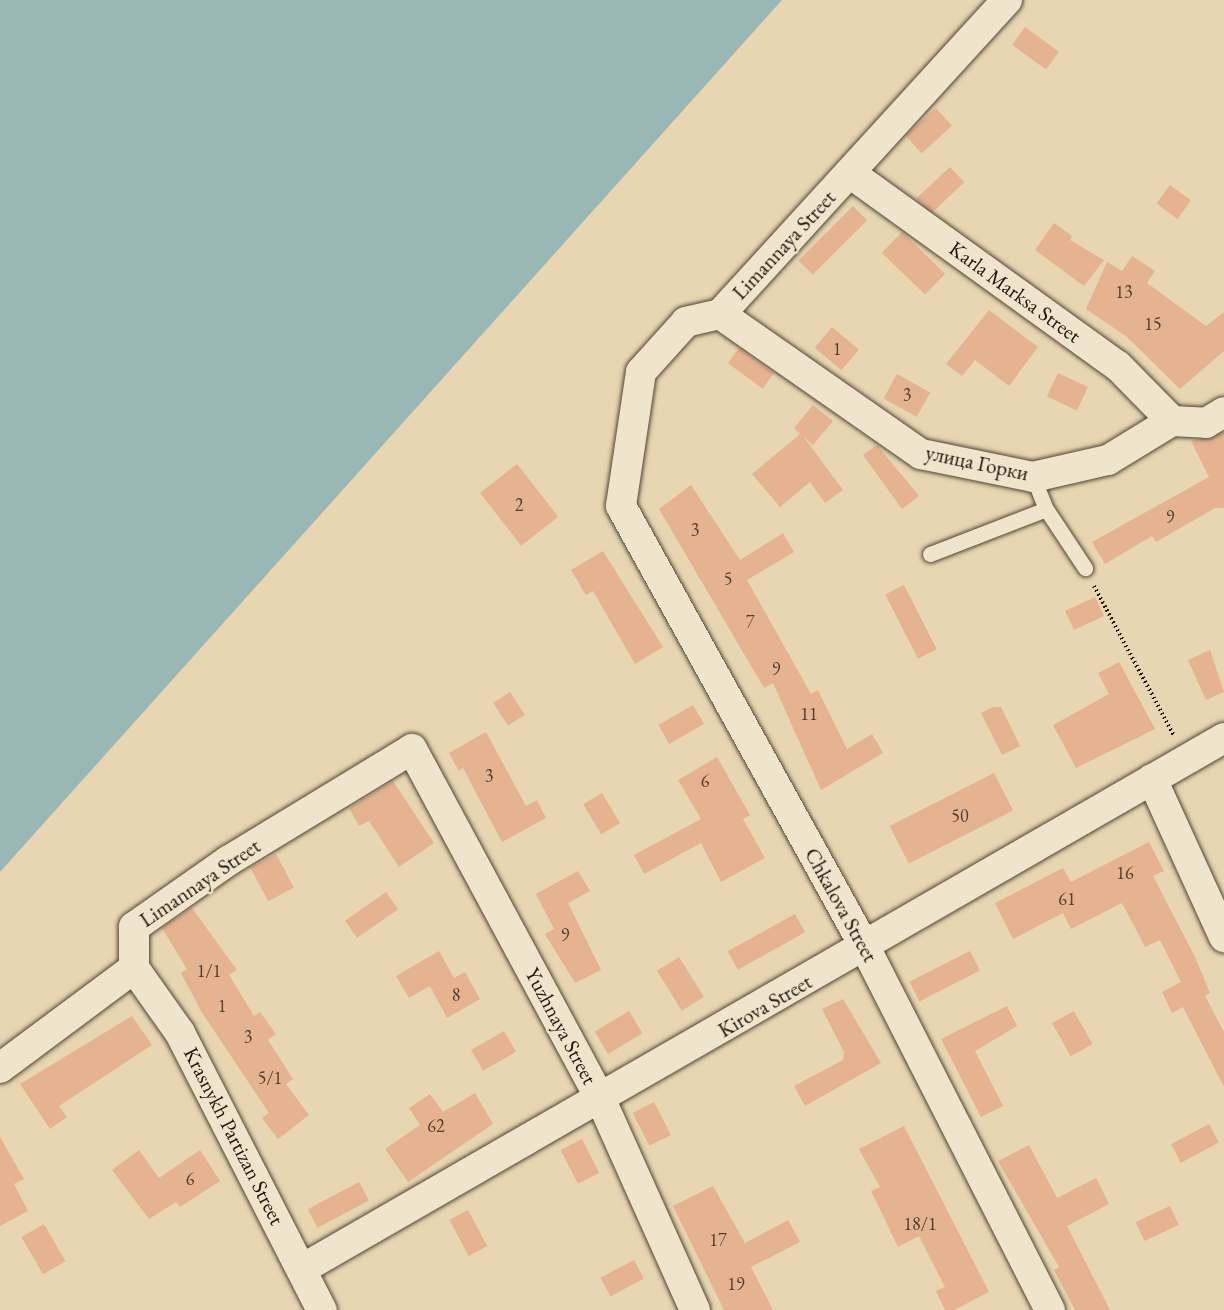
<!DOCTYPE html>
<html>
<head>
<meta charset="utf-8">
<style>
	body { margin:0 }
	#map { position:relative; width:1224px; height:1310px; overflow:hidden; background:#e8d5b1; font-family:"EB Garamond",serif }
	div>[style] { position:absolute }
	.water>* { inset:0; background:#99b7b4 }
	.building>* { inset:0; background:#e6b391; transform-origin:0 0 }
	.path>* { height:4px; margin-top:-2px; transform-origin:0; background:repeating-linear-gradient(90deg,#1e160e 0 1.5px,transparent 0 4.5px) }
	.roads { filter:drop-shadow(0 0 2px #504637) drop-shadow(0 0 2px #504637) }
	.lane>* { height:15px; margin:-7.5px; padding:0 7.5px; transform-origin:7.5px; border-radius:7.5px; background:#f0e4cc }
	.street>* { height:30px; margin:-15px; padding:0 15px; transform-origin:15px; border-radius:15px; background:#f0e4cc }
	span { translate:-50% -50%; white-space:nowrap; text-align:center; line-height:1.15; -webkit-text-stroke:5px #f0e4cc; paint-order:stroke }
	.number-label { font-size:18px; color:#503d2f }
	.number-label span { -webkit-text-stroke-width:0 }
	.street-label { font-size:21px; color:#1e160e }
</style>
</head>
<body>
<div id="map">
	<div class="water">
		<i style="clip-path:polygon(0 0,782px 0,0 872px)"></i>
	</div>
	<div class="building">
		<i style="left:1025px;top:27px;width:42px;height:22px;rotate:36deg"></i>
		<i style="left:936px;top:108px;width:24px;height:41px;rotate:48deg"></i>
		<i style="left:950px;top:167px;width:21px;height:46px;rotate:47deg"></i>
		<i style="left:1170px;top:185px;width:26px;height:23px;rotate:36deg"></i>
		<i style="left:853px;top:206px;width:20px;height:77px;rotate:45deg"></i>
		<i style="clip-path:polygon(1054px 223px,1072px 236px,1070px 240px,1104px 260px,1084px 286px,1035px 250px)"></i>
		<i style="left:902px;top:232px;width:60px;height:29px;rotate:44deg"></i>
		<i style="clip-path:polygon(1132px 256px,1155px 271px,1147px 283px,1206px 326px,1224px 312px,1224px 351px,1180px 389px,1127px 337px,1086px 309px,1107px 262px,1122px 271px)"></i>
		<i style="clip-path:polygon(989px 310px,1038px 347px,1009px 386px,975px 360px,962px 376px,946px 364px)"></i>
		<i style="left:832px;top:327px;width:35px;height:27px;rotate:40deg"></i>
		<i style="left:739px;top:348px;width:43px;height:19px;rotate:36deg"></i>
		<i style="left:1058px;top:373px;width:33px;height:26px;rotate:25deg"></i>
		<i style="left:897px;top:374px;width:38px;height:28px;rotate:29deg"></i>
		<i style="clip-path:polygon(813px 405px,833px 421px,813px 445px,803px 436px,843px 490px,825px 503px,810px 482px,780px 507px,752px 474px,800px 434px,794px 428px)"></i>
		<i style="clip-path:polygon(1224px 432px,1224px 508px,1215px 508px,1156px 542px,1152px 536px,1105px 564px,1092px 542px,1209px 477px,1191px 441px)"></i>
		<i style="clip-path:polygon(877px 445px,919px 496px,902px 509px,863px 455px)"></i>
		<i style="left:517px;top:464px;width:67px;height:47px;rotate:52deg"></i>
		<i style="clip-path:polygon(691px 485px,740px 560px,783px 533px,794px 552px,747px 580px,811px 694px,818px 690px,847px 749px,872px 734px,883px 753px,821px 790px,773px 683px,764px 688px,659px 509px)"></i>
		<i style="clip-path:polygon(603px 551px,663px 647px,635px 664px,593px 591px,586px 595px,571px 570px)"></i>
		<i style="left:904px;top:585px;width:72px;height:21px;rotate:63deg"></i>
		<i style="left:1095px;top:597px;width:21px;height:33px;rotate:65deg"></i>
		<i style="clip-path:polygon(1210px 650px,1224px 692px,1206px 700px,1188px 660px)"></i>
		<i style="clip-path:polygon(1119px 662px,1155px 729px,1076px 768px,1053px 725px,1109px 694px,1098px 673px)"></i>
		<i style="left:510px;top:692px;width:27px;height:20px;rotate:57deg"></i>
		<i style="left:693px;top:705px;width:22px;height:40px;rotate:60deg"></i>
		<i style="clip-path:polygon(993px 707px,1001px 707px,1020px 746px,1002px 755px,981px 713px)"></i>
		<i style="clip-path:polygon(486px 732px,526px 806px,537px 800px,546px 818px,502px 842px,463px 768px,459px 771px,449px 753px)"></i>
		<i style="clip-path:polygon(717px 757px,750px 815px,743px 819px,765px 858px,721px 882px,701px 843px,644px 874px,634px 855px,701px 819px,678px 780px)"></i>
		<i style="left:994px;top:773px;width:42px;height:117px;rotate:63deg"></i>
		<i style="clip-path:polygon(393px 781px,434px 843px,399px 867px,369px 821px,359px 826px,349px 808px)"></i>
		<i style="left:602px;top:793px;width:35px;height:22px;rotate:59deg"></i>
		<i style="clip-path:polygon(1149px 842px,1164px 871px,1153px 876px,1195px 957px,1210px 993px,1205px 996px,1224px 1032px,1224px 1087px,1183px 1007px,1172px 1013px,1162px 992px,1181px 982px,1160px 940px,1145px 947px,1122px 903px,1071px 929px,1063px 913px,1013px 939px,995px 903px,1063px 868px,1071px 882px)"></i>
		<i style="left:276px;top:854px;width:38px;height:29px;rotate:62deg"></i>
		<i style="clip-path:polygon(578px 871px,590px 891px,568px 903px,601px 970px,575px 983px,545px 934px,554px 929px,536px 894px)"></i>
		<i style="left:386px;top:892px;width:21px;height:50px;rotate:55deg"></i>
		<i style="clip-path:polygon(192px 908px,237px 970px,229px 975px,254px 1016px,260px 1012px,276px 1034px,268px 1040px,293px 1079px,286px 1084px,309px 1115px,278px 1139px,262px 1118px,269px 1113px,201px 1011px,181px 973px,187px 969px,162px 928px)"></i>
		<i style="left:795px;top:914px;width:21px;height:77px;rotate:61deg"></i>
		<i style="clip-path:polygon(439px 951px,454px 978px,465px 972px,480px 999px,447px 1018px,430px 986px,409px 998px,396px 976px)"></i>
		<i style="left:970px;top:951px;width:22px;height:68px;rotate:63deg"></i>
		<i style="left:679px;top:957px;width:47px;height:26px;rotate:58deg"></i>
		<i style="clip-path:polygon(843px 999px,881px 1063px,805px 1106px,794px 1086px,843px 1060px,844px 1052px,822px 1009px)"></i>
		<i style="clip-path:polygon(1007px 1006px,1017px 1026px,975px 1051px,1003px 1106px,981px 1117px,941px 1039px)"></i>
		<i style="left:629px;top:1011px;width:26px;height:40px;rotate:59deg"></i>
		<i style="left:1074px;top:1011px;width:38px;height:25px;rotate:61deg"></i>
		<i style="clip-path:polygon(132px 1016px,152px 1045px,59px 1106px,67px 1117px,50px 1129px,20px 1084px)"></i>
		<i style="left:504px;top:1031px;width:24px;height:38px;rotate:60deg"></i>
		<i style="clip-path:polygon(475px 1093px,493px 1124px,408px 1182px,385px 1149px,420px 1125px,409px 1108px,430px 1094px,443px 1112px)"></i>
		<i style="left:654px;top:1102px;width:37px;height:24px;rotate:63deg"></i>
		<i style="left:1209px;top:1124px;width:21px;height:43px;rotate:62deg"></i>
		<i style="clip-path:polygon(904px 1126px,989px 1292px,954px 1310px,945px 1310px,936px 1291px,945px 1287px,919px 1236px,898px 1247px,871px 1191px,880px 1187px,859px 1149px)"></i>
		<i style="clip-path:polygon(0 1137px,24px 1179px,14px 1184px,28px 1211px,0 1226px)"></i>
		<i style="left:582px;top:1139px;width:38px;height:24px;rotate:63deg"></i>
		<i style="clip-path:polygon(1029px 1145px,1057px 1198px,1096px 1178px,1109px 1204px,1067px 1226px,1110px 1310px,1075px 1310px,1054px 1270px,1059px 1267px,998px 1161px)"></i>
		<i style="clip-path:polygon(139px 1150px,159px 1178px,200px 1150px,220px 1181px,180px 1207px,176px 1202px,149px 1219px,112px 1170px)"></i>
		<i style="left:359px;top:1182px;width:21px;height:58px;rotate:62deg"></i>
		<i style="clip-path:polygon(713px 1186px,745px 1243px,788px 1220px,800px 1242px,751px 1267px,773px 1310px,724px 1310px,673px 1206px)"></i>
		<i style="left:1170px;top:1206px;width:21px;height:38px;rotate:65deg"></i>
		<i style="left:468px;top:1210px;width:41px;height:21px;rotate:62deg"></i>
		<i style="left:44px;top:1224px;width:43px;height:26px;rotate:60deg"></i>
		<i style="left:634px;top:1260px;width:21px;height:38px;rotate:62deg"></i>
	</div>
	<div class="path">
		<i style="left:1094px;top:586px;width:170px;rotate:61.9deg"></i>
	</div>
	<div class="roads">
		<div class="lane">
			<i style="left:1033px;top:477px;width:35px;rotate:68deg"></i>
			<i style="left:1046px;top:509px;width:71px;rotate:56.5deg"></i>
			<i style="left:930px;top:554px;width:124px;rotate:-21.2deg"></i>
		</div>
		<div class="street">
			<i style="left:1007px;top:0;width:425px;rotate:132.4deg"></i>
			<i style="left:720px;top:314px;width:35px;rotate:167deg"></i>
			<i style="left:686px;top:322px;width:67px;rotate:132deg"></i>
			<i style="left:641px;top:372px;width:135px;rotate:98.5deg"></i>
			<i style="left:621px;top:506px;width:506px;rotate:61.06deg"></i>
			<i style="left:866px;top:949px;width:405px;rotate:63deg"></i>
			<i style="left:850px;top:173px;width:330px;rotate:35.8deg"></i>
			<i style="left:1118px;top:366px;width:77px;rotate:45.5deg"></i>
			<i style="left:720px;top:314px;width:245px;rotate:34.9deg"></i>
			<i style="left:921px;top:454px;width:114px;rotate:11.6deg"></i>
			<i style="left:1033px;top:477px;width:77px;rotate:-12.8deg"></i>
			<i style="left:1108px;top:460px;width:75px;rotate:-31.4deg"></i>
			<i style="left:1172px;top:421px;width:34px;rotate:3deg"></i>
			<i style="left:1206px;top:423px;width:21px;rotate:-31deg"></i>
			<i style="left:1152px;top:779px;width:174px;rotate:65.5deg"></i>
			<i style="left:134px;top:968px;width:80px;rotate:54.7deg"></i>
			<i style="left:180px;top:1033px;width:311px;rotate:62.9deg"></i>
			<i style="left:0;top:1068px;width:167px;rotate:-36.7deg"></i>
			<i style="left:134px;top:968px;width:41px;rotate:-90deg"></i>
			<i style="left:134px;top:927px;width:115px;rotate:-35.1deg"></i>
			<i style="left:228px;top:861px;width:215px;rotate:-31.3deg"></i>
			<i style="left:412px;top:749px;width:399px;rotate:61.7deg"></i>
			<i style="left:601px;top:1100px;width:230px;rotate:65.9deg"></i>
			<i style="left:302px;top:1269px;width:1064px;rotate:-29.94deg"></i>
		</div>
	</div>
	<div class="number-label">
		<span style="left:1124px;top:292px">13</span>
		<span style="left:1153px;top:324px">15</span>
		<span style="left:837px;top:349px">1</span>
		<span style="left:907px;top:395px">3</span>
		<span style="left:519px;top:505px">2</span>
		<span style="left:1170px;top:517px">9</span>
		<span style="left:695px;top:530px">3</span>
		<span style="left:728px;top:579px">5</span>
		<span style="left:750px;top:622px">7</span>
		<span style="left:776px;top:669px">9</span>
		<span style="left:809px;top:714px">11</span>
		<span style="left:489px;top:776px">3</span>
		<span style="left:705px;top:781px">6</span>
		<span style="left:960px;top:816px">50</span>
		<span style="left:1125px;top:873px">16</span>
		<span style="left:1067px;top:899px">61</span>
		<span style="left:565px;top:935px">9</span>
		<span style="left:209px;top:971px">1/1</span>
		<span style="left:456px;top:995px">8</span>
		<span style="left:222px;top:1006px">1</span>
		<span style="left:248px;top:1037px">3</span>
		<span style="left:270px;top:1078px">5/1</span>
		<span style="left:436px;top:1126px">62</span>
		<span style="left:190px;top:1179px">6</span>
		<span style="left:920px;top:1224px">18/1</span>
		<span style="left:718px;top:1240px">17</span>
		<span style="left:736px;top:1284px">19</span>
	</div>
	<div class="street-label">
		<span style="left:784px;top:245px;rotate:-47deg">Limannaya Street</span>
		<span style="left:1015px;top:292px;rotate:36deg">Karla Marksa Street</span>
		<span style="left:977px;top:463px;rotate:12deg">улица Горки</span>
		<span style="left:200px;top:883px;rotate:-34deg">Limannaya Street</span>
		<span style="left:841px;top:905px;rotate:61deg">Chkalova Street</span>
		<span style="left:765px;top:1006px;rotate:-30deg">Kirova Street</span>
		<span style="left:561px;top:1026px;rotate:62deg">Yuzhnaya Street</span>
		<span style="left:234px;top:1136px;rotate:63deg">Krasnykh Partizan Street</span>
	</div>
</div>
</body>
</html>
